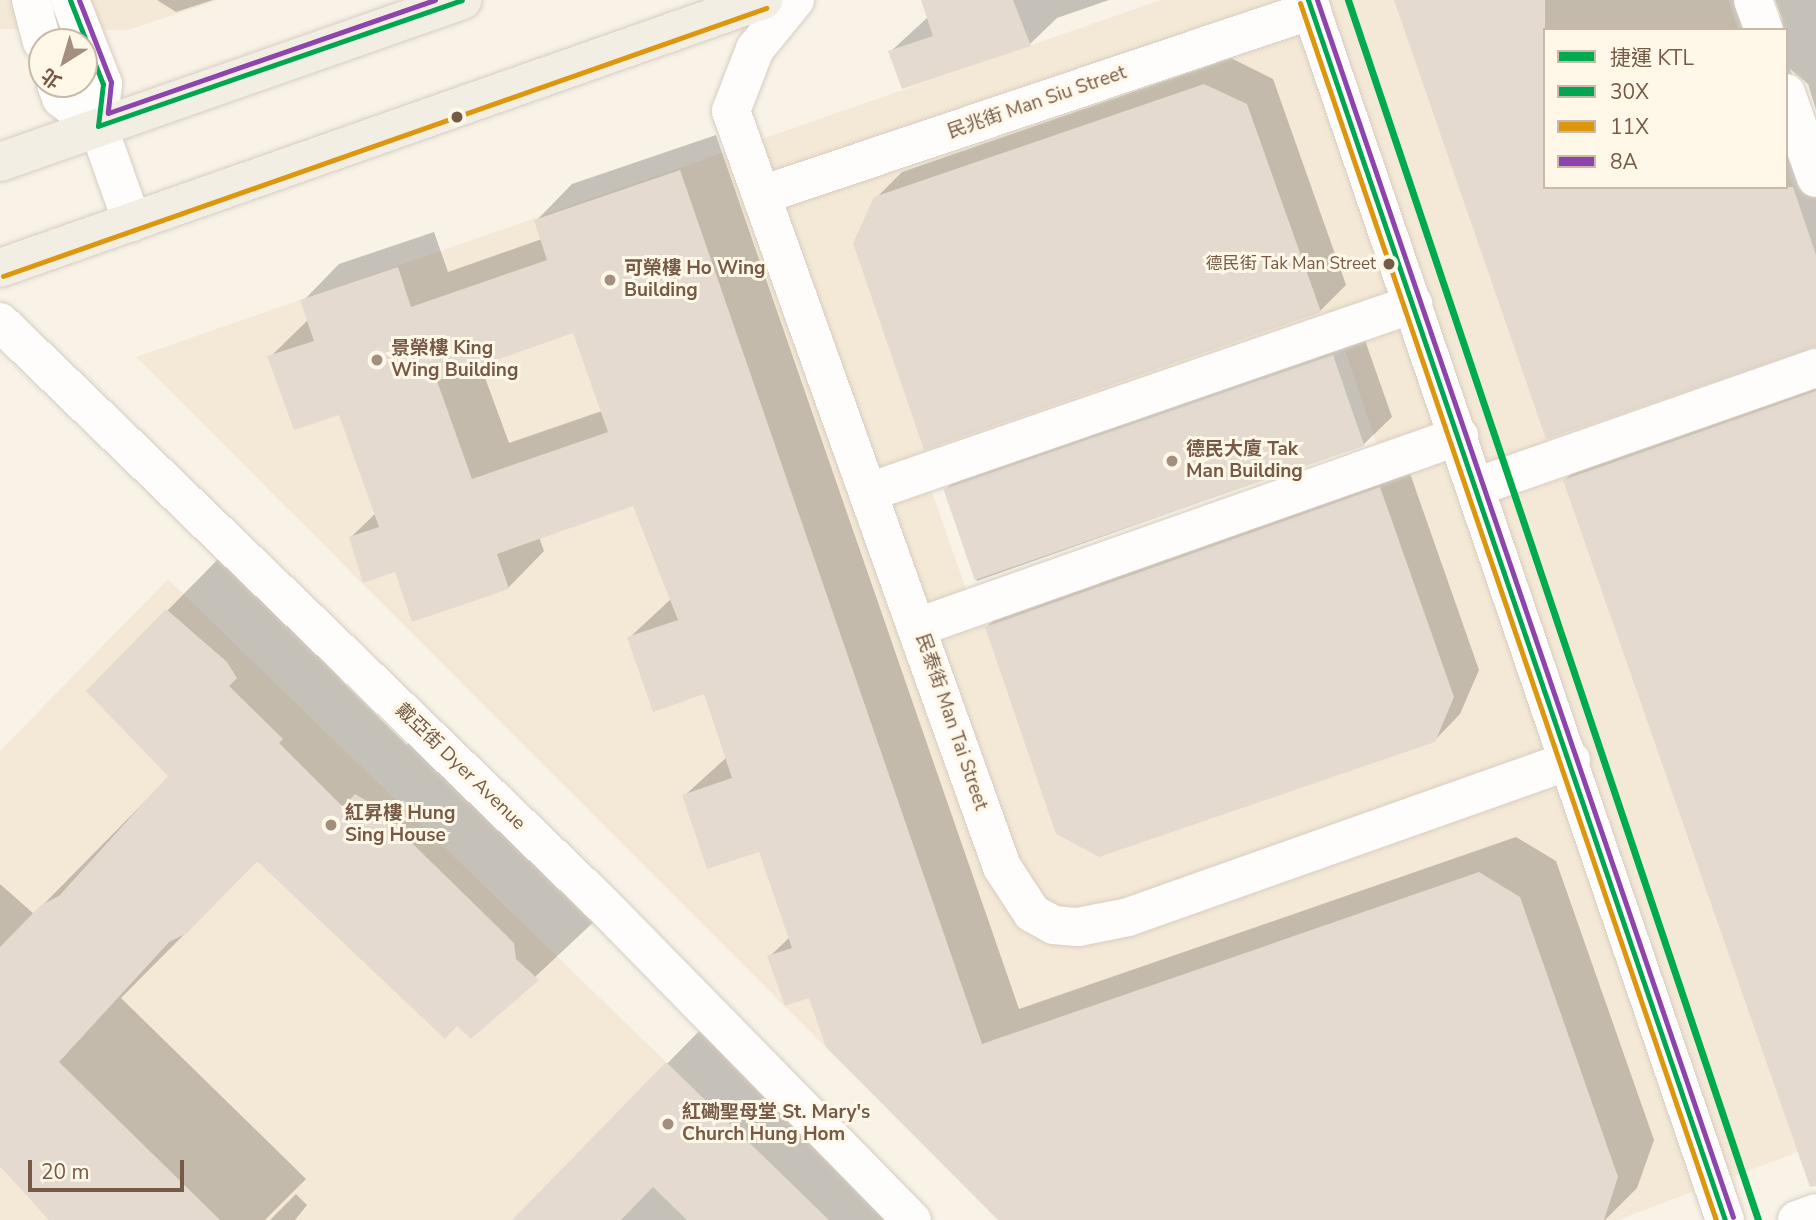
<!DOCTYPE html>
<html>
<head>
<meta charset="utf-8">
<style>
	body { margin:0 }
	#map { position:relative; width:1816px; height:1220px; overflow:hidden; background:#f8f2e7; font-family:"Nunito Sans","Noto Sans TC",sans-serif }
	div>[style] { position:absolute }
	.residential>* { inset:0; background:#f4e9d6 }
	.shadow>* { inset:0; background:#0003 }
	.building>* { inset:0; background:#e4dacf; transform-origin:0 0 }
	.roads { filter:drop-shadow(0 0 2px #d7cdc2) drop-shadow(0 0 2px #d7cdc2) }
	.street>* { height:38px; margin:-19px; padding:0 19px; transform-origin:19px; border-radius:19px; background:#fefdfb }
	.secondary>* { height:38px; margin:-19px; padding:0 19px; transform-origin:19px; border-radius:19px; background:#fefdfb }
	.primary>* { height:38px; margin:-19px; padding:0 19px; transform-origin:19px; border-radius:19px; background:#f2eee4 }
	.bus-1>* { height:5px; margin:-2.5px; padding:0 2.5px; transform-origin:2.5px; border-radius:2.5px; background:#00a651 }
	.bus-2>* { height:5px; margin:-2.5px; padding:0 2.5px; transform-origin:2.5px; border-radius:2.5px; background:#dd970e }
	.bus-3>* { height:5px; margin:-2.5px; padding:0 2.5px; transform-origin:2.5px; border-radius:2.5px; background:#8e44ad }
	.metro-1>* { height:7px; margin:-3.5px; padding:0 3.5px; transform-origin:3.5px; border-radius:3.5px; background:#00ab4e }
	.dots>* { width:19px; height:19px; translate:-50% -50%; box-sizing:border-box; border:4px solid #fff8e9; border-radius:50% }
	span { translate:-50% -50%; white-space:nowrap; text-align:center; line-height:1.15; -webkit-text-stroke:6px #fff8e9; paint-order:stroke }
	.bus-label { font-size:17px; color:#775a46 }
	.right { translate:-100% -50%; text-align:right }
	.street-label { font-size:19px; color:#775a46 }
	.poi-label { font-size:19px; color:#775a46; font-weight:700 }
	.left { translate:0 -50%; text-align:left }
	.legend { position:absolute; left:1543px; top:28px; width:245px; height:161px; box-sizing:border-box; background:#fff8e9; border:2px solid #c9b9a8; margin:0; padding:9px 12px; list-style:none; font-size:21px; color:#775a46 }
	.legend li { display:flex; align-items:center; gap:14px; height:35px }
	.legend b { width:35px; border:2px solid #c9b9a8 }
	.north { position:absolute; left:28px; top:28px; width:70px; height:70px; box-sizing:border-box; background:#fff8e9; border:2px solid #c9b9a8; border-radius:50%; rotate:217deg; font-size:19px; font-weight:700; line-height:28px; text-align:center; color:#775a46 }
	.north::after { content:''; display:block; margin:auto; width:24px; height:32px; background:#a48f7e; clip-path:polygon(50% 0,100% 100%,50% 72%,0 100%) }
	.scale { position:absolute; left:28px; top:1160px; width:156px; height:32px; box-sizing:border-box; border:4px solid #775a46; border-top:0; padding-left:9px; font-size:21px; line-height:24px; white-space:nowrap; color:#775a46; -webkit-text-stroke:5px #fff8e9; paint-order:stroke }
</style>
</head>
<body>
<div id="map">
	<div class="residential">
		<i style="clip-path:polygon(0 0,219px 0,128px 30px,0 29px)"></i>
		<i style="clip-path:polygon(evenodd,1161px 0,1728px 0,1738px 30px,1545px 30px,1545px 187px,1786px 187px,1786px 169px,1816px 255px,1816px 1145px,1618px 1220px,998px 1220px,136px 357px,1161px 0,1341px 339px,1380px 455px,968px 595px,928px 481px,1341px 339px)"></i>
		<i style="clip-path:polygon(168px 579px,666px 1062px,512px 1220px,0 1220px,0 751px)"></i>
	</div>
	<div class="shadow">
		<i style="clip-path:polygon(157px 0,213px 0,176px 12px)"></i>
		<i style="clip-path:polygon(923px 0,1109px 0,1057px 18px,1030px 44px,903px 87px,890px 52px,928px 17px)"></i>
		<i style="clip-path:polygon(evenodd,1396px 0,1767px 0,1783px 21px,1775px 0,1816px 0,1816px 110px,1808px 84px,1790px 69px,1816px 142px,1816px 345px,1547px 437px,1396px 0,1545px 30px,1786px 30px,1786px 187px,1545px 187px,1545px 30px)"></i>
		<i style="clip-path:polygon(1231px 58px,1273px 79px,1346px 285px,1320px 311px,876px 198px,902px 172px)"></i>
		<i style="clip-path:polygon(evenodd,716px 135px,1019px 1009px,1516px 837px,1556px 861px,1654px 1140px,1637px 1188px,1605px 1220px,1002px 1220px,810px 995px,769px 957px,790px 937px,760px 849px,684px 796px,727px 757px,705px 692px,629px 638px,671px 599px,634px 503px,539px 537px,544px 551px,508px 588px,396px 570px,351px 537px,376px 513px,341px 412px,270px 357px,309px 319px,303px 301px,339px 264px,434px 232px,448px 272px,542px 239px,536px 221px,572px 184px,716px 135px,574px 331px,602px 411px,509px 443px,480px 364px,574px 331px)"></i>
		<i style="clip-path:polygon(1361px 329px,1392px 417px,1364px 444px,977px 581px,945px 490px,972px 463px)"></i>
		<i style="clip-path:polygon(1816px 375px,1816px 1131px,1565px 480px,1592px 453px)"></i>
		<i style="clip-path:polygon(1406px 462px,1479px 670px,1460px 714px,1434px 741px,987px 627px,1013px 601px)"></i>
		<i style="clip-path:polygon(229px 548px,344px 675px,340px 679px,407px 745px,419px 733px,600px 916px,471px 1037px,258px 860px,121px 998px,306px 1179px,265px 1220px,53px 1220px,0 1166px,0 884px,34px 914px,170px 776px,167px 611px)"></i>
		<i style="clip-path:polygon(707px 1023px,906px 1220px,514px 1220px)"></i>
		<i style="clip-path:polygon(296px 1194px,307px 1205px,295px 1220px,270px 1220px)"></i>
	</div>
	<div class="building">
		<i style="clip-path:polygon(921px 0,1013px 0,1031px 46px,902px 89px,888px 51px,933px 36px)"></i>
		<i style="clip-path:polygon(1394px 0,1545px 0,1545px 187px,1793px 187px,1816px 255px,1816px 347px,1546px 439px)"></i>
		<i style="clip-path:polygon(1204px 84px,1247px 104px,1321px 312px,924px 450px,853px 243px,874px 197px)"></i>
		<i style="clip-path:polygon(evenodd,680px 170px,982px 1044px,1479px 872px,1520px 897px,1618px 1177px,1604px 1220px,998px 1220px,826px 1047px,809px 998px,785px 1006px,767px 956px,792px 948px,759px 852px,707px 869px,682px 795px,732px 778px,704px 694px,653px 712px,627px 637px,678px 620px,633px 506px,497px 554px,509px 589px,412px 622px,395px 572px,363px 583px,349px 537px,379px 527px,339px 415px,294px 430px,267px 356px,314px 341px,300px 300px,398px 267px,411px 307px,547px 260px,534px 220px,680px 170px,573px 333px,608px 432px,472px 479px,437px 381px,573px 333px)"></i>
		<i style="left:1333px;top:355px;width:96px;height:412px;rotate:71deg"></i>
		<i style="clip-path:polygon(1816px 391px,1816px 1186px,1810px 1187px,1563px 480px)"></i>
		<i style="clip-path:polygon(1380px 487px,1454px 697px,1435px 742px,1099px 857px,1056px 834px,985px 627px)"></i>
		<i style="clip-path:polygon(166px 609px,227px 662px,237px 678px,229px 686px,283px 739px,279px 743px,343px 807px,355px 794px,372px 804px,514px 943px,516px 959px,539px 980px,471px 1039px,457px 1026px,445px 1039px,257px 861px,187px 933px,169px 942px,59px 1062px,220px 1220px,49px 1220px,0 1166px,0 947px,41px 905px,59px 896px,168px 776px,86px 691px)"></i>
		<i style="clip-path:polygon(666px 1062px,829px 1220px,687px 1220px,653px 1187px,621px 1220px,512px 1220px)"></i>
	</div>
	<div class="roads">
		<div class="street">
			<i style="left:31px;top:0;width:43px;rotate:75.3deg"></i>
			<i style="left:70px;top:0;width:90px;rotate:68.6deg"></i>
			<i style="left:103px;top:84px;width:42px;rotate:96.8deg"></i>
			<i style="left:98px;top:126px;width:102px;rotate:70.5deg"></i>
			<i style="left:795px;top:0;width:63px;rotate:129.2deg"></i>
			<i style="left:755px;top:49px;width:66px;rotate:111.2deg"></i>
			<i style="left:731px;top:111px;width:803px;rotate:70.28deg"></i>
			<i style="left:1002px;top:867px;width:55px;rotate:56.9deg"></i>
			<i style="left:1032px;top:913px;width:25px;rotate:29deg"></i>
			<i style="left:1054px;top:925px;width:24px;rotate:5deg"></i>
			<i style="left:1078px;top:927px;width:51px;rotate:-11.3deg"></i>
			<i style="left:1128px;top:917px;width:470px;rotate:-19.5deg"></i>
			<i style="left:1753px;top:0;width:32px;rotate:70deg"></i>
			<i style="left:56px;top:84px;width:15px;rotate:70deg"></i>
			<i style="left:61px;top:98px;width:46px;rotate:37.1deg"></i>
			<i style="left:1786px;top:93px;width:90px;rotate:70.6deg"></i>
			<i style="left:762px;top:195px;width:580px;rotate:-18.59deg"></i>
			<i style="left:0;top:322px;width:840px;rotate:44.04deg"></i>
			<i style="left:604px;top:906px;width:440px;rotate:45.6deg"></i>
			<i style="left:1476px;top:487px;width:360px;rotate:-19.3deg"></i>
			<i style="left:869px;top:492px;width:576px;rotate:-19.06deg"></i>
			<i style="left:918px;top:627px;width:574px;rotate:-19.45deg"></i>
		</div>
		<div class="secondary">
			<i style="left:1308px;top:0;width:1289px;rotate:71.13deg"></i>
			<i style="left:1797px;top:1220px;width:20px;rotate:-20deg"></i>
		</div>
		<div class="primary">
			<i style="left:0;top:162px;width:490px;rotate:-19.3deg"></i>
			<i style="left:0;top:268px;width:809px;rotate:-19.35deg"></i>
		</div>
	</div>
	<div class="bus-1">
		<i style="left:70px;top:0;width:90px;rotate:68.6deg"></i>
		<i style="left:103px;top:84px;width:42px;rotate:96.8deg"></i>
		<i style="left:1308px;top:0;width:1289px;rotate:71.13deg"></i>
		<i style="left:98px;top:126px;width:385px;rotate:-19.1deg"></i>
	</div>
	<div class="bus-2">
		<i style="left:1300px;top:3px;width:1286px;rotate:71.13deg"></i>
		<i style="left:3px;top:276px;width:809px;rotate:-19.35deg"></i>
	</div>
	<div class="bus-3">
		<i style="left:79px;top:0;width:88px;rotate:68.7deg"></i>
		<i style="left:111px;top:82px;width:31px;rotate:96deg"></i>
		<i style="left:108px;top:113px;width:346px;rotate:-19.1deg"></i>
		<i style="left:1317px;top:0;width:1286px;rotate:71.13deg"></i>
	</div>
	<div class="metro-1">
		<i style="left:1348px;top:0;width:1287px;rotate:71.42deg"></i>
	</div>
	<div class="dots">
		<i style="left:457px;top:117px;background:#775a46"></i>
		<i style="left:1389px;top:264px;background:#775a46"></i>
		<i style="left:610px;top:280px;background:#a48f7e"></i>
		<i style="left:377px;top:360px;background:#a48f7e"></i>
		<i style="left:1172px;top:461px;background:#a48f7e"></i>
		<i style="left:331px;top:825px;background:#a48f7e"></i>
		<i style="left:668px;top:1124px;background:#a48f7e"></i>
	</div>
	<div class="bus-label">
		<span class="right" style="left:1376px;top:264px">德民街 Tak Man Street</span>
	</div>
	<div class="street-label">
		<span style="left:1037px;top:103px;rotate:-19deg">民兆街 Man Siu Street</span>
		<span style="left:951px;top:722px;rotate:71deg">民泰街 Man Tai Street</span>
		<span style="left:460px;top:767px;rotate:44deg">戴亞街 Dyer Avenue</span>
	</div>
	<div class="poi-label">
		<span class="left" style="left:624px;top:280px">可榮樓 Ho Wing<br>Building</span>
		<span class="left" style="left:391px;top:360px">景榮樓 King<br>Wing Building</span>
		<span class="left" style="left:1186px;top:461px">德民大廈 Tak<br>Man Building</span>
		<span class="left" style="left:345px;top:825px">紅昇樓 Hung<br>Sing House</span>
		<span class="left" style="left:682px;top:1124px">紅磡聖母堂 St. Mary's<br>Church Hung Hom</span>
	</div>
	<ul class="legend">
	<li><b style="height:9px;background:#00ab4e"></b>捷運 KTL</li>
	<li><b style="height:9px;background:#00a651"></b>30X</li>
	<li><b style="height:9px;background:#dd970e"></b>11X</li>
	<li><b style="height:9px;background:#8e44ad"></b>8A</li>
	</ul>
	<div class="north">北</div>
	<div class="scale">20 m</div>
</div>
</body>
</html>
